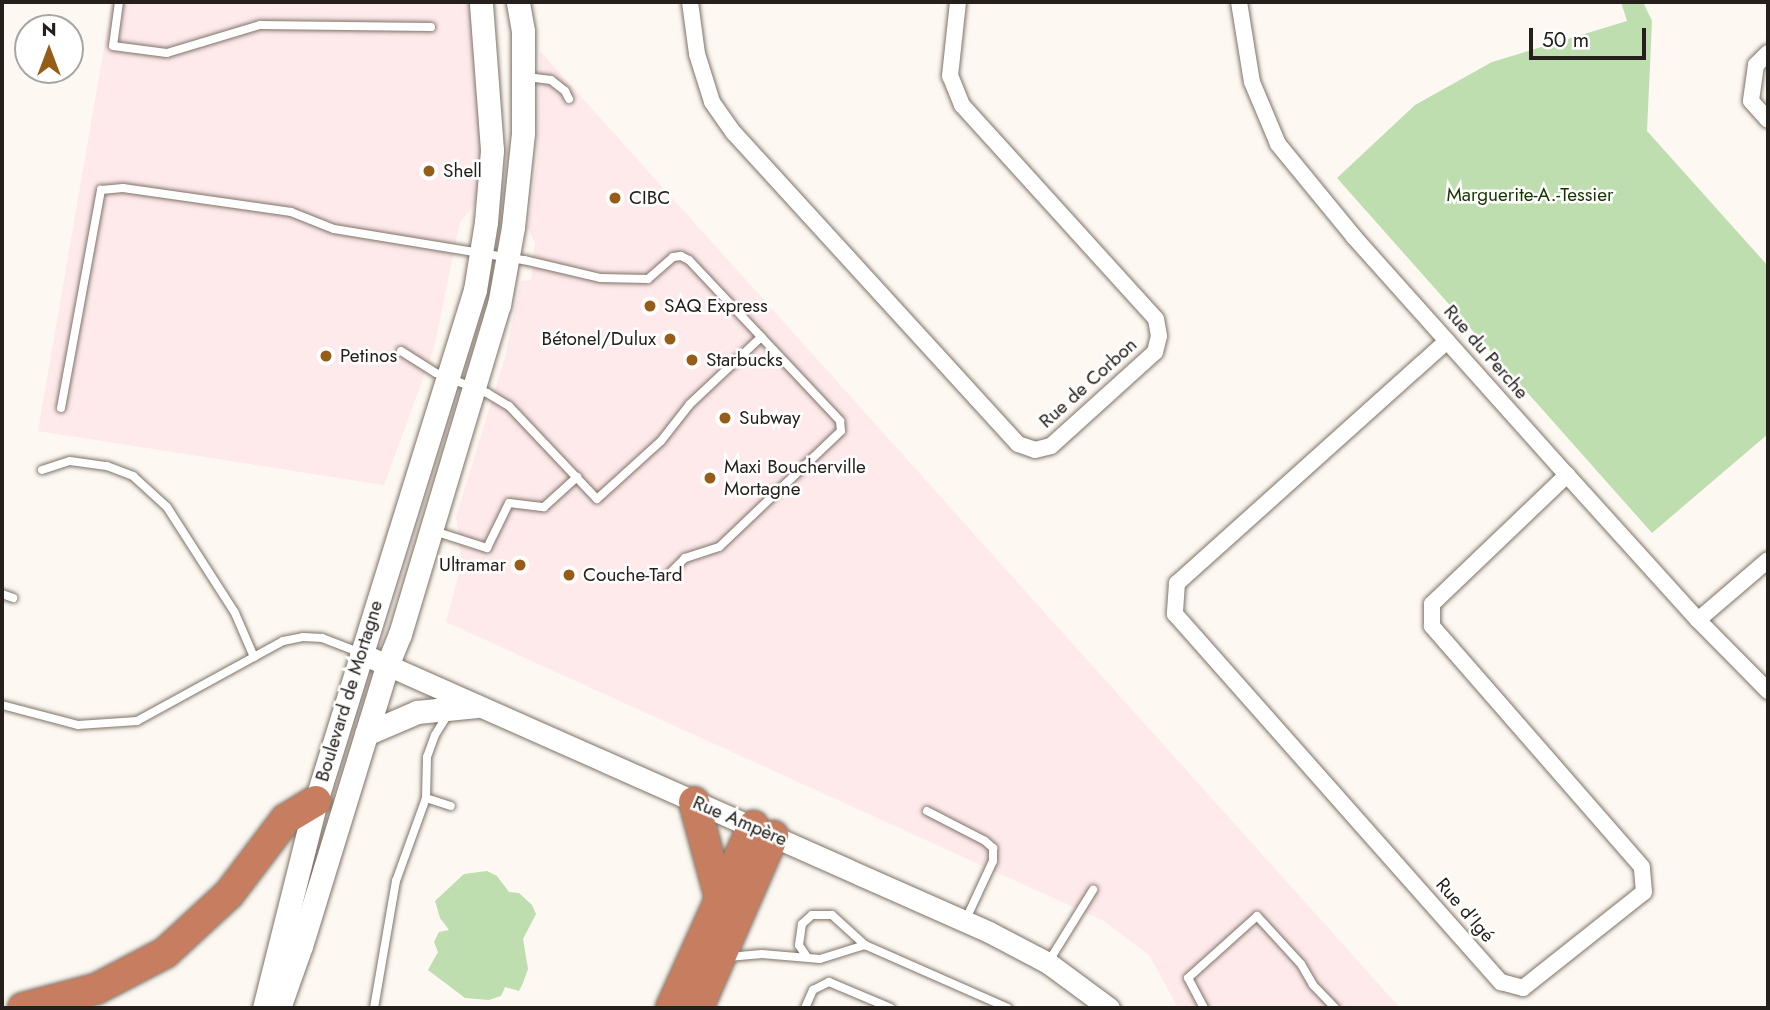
<!DOCTYPE html>
<html>
<head>
<meta charset="utf-8">
<style>
	body { margin:0 }
	#map { position:relative; width:1770px; height:1010px; overflow:hidden; background:#fdf8f2; font-family:Jost,sans-serif }
	div>[style] { position:absolute }
	.commercial>* { inset:0; background:#fee9eb }
	.green>* { inset:0; background:#bedeaf }
	.roads { filter:drop-shadow(0 0 2px #7f7367) drop-shadow(0 0 2px #7f7367) }
	.service>* { height:8px; margin:-4px; padding:0 4px; transform-origin:4px; border-radius:4px; background:#fff }
	.minor>* { height:16px; margin:-8px; padding:0 8px; transform-origin:8px; border-radius:8px; background:#fff }
	.tertiary>* { height:21px; margin:-10.5px; padding:0 10.5px; transform-origin:10.5px; border-radius:10.5px; background:#fff }
	.secondary>* { height:23px; margin:-11.5px; padding:0 11.5px; transform-origin:11.5px; border-radius:11.5px; background:#fff }
	.motorway>* { height:30px; margin:-15px; padding:0 15px; transform-origin:15px; border-radius:15px; background:#c77e60 }
	.dots>* { width:19px; height:19px; translate:-50% -50%; box-sizing:border-box; border:4px solid #fff; border-radius:50% }
	span { translate:-50% -50%; white-space:nowrap; text-align:center; line-height:1.15; -webkit-text-stroke:5px #fff; paint-order:stroke }
	.poi-label { font-size:19px; color:#25201c }
	.left { translate:0 -50%; text-align:left }
	.right { translate:-100% -50%; text-align:right }
	.park-label { font-size:19px; color:#163500 }
	.street-label { font-size:19px; color:#25201c }
	.frame { position:absolute; inset:0; border:4px solid #25201c; pointer-events:none }
	.north { position:absolute; left:14px; top:14px; width:70px; height:70px; box-sizing:border-box; background:#fff; border:2px solid #a8a6a4; border-radius:50%; rotate:0deg; font-size:19px; font-weight:700; line-height:28px; text-align:center; color:#25201c }
	.north::after { content:''; display:block; margin:auto; width:24px; height:32px; background:#965d19; clip-path:polygon(50% 0,100% 100%,50% 72%,0 100%) }
	.scale { position:absolute; left:1529px; top:28px; width:117px; height:32px; box-sizing:border-box; border:4px solid #25201c; border-top:0; padding-left:9px; font-size:21px; line-height:24px; white-space:nowrap; color:#25201c; -webkit-text-stroke:5px #fff; paint-order:stroke }
</style>
</head>
<body>
<div id="map">
	<div class="commercial">
		<i style="clip-path:polygon(112px 2px,472px 2px,483px 126px,479px 200px,460px 222px,434px 348px,384px 485px,38px 431px)"></i>
		<i style="clip-path:polygon(540px 51px,1400px 1008px,1178px 1008px,1150px 956px,1104px 921px,446px 622px,462px 562px,456px 517px,505px 357px,521px 281px,531px 280px,535px 243px,528px 228px,537px 161px)"></i>
	</div>
	<div class="green">
		<i style="clip-path:polygon(1621px 2px,1643px 2px,1652px 21px,1647px 131px,1768px 266px,1768px 434px,1652px 533px,1337px 178px,1415px 105px,1492px 62px,1627px 21px)"></i>
		<i style="clip-path:polygon(487px 871px,497px 876px,509px 892px,519px 893px,532px 905px,536px 914px,523px 939px,528px 969px,523px 983px,519px 991px,505px 987px,501px 996px,489px 1000px,465px 998px,428px 970px,438px 952px,434px 942px,439px 932px,449px 930px,440px 918px,435px 901px,464px 874px)"></i>
	</div>
	<div class="roads">
		<div class="service">
			<i style="left:119px;top:2px;width:44px;rotate:97.8deg"></i>
			<i style="left:113px;top:46px;width:54px;rotate:7.4deg"></i>
			<i style="left:167px;top:53px;width:97px;rotate:-16.8deg"></i>
			<i style="left:260px;top:25px;width:171px;rotate:0.7deg"></i>
			<i style="left:527px;top:77px;width:24px;rotate:7deg"></i>
			<i style="left:551px;top:80px;width:18px;rotate:38deg"></i>
			<i style="left:565px;top:91px;width:9px;rotate:63deg"></i>
			<i style="left:401px;top:351px;width:41px;rotate:32.2deg"></i>
			<i style="left:436px;top:373px;width:55px;rotate:21.4deg"></i>
			<i style="left:487px;top:393px;width:26px;rotate:31deg"></i>
			<i style="left:509px;top:406px;width:128px;rotate:46.6deg"></i>
			<i style="left:597px;top:499px;width:86px;rotate:-42.2deg"></i>
			<i style="left:661px;top:441px;width:47px;rotate:-51.9deg"></i>
			<i style="left:690px;top:404px;width:98px;rotate:-43.3deg"></i>
			<i style="left:61px;top:408px;width:222px;rotate:-79.6deg"></i>
			<i style="left:101px;top:190px;width:22px;rotate:-5deg"></i>
			<i style="left:123px;top:188px;width:170px;rotate:8.1deg"></i>
			<i style="left:291px;top:212px;width:46px;rotate:21.6deg"></i>
			<i style="left:334px;top:229px;width:193px;rotate:9.3deg"></i>
			<i style="left:524px;top:260px;width:79px;rotate:13.2deg"></i>
			<i style="left:601px;top:278px;width:47px;rotate:1.2deg"></i>
			<i style="left:648px;top:279px;width:33px;rotate:-41deg"></i>
			<i style="left:673px;top:257px;width:8px;rotate:-7deg"></i>
			<i style="left:681px;top:256px;width:9px;rotate:27deg"></i>
			<i style="left:689px;top:260px;width:221px;rotate:46.8deg"></i>
			<i style="left:840px;top:421px;width:10px;rotate:84deg"></i>
			<i style="left:841px;top:431px;width:168px;rotate:136.4deg"></i>
			<i style="left:719px;top:547px;width:36px;rotate:162deg"></i>
			<i style="left:685px;top:558px;width:24px;rotate:135deg"></i>
			<i style="left:42px;top:470px;width:29px;rotate:-18deg"></i>
			<i style="left:70px;top:461px;width:37px;rotate:8deg"></i>
			<i style="left:107px;top:466px;width:28px;rotate:21deg"></i>
			<i style="left:133px;top:476px;width:46px;rotate:42.4deg"></i>
			<i style="left:167px;top:507px;width:126px;rotate:57.3deg"></i>
			<i style="left:235px;top:613px;width:48px;rotate:66.6deg"></i>
			<i style="left:434px;top:531px;width:56px;rotate:17.8deg"></i>
			<i style="left:487px;top:548px;width:50px;rotate:-63.9deg"></i>
			<i style="left:509px;top:503px;width:35px;rotate:7deg"></i>
			<i style="left:544px;top:507px;width:45px;rotate:-42.3deg"></i>
			<i style="left:2px;top:594px;width:12px;rotate:20deg"></i>
			<i style="left:2px;top:705px;width:79px;rotate:14.7deg"></i>
			<i style="left:78px;top:725px;width:59px;rotate:-3.9deg"></i>
			<i style="left:137px;top:721px;width:166px;rotate:-28.7deg"></i>
			<i style="left:283px;top:641px;width:20px;rotate:-11deg"></i>
			<i style="left:303px;top:637px;width:19px;rotate:3deg"></i>
			<i style="left:322px;top:638px;width:39px;rotate:21deg"></i>
			<i style="left:426px;top:798px;width:26px;rotate:18deg"></i>
			<i style="left:927px;top:811px;width:65px;rotate:27.3deg"></i>
			<i style="left:985px;top:841px;width:11px;rotate:41deg"></i>
			<i style="left:993px;top:848px;width:13px;rotate:90deg"></i>
			<i style="left:993px;top:861px;width:66px;rotate:115deg"></i>
			<i style="left:728px;top:957px;width:34px;rotate:-5deg"></i>
			<i style="left:762px;top:954px;width:58px;rotate:4.9deg"></i>
			<i style="left:820px;top:959px;width:47px;rotate:-17.3deg"></i>
			<i style="left:807px;top:957px;width:14px;rotate:-124deg"></i>
			<i style="left:799px;top:945px;width:21px;rotate:-82deg"></i>
			<i style="left:802px;top:924px;width:13px;rotate:-42deg"></i>
			<i style="left:812px;top:915px;width:20px"></i>
			<i style="left:832px;top:915px;width:45px;rotate:42.3deg"></i>
			<i style="left:865px;top:945px;width:156px;rotate:23.8deg"></i>
			<i style="left:1049px;top:961px;width:84px;rotate:-58.2deg"></i>
			<i style="left:374px;top:1008px;width:129px;rotate:-80.2deg"></i>
			<i style="left:396px;top:881px;width:88px;rotate:-70.1deg"></i>
			<i style="left:426px;top:798px;width:41px;rotate:-88.6deg"></i>
			<i style="left:427px;top:757px;width:23px;rotate:-70deg"></i>
			<i style="left:435px;top:735px;width:26px;rotate:-58deg"></i>
			<i style="left:805px;top:1008px;width:20px;rotate:-66deg"></i>
			<i style="left:813px;top:990px;width:18px;rotate:-27deg"></i>
			<i style="left:829px;top:982px;width:67px;rotate:22.8deg"></i>
			<i style="left:1204px;top:1008px;width:34px;rotate:-118deg"></i>
			<i style="left:1188px;top:978px;width:93px;rotate:-41.9deg"></i>
			<i style="left:1257px;top:916px;width:65px;rotate:47.5deg"></i>
			<i style="left:1301px;top:964px;width:24px;rotate:60deg"></i>
			<i style="left:1313px;top:985px;width:32px;rotate:46deg"></i>
		</div>
		<div class="minor">
			<i style="left:690px;top:2px;width:52px;rotate:82.3deg"></i>
			<i style="left:697px;top:54px;width:50px;rotate:72.6deg"></i>
			<i style="left:712px;top:102px;width:38px;rotate:55deg"></i>
			<i style="left:734px;top:133px;width:421px;rotate:47.6deg"></i>
			<i style="left:1018px;top:444px;width:18px;rotate:19deg"></i>
			<i style="left:1035px;top:450px;width:16px;rotate:-14deg"></i>
			<i style="left:1051px;top:446px;width:140px;rotate:-42.1deg"></i>
			<i style="left:1155px;top:352px;width:16px;rotate:-76deg"></i>
			<i style="left:1159px;top:336px;width:17px;rotate:-100deg"></i>
			<i style="left:1156px;top:319px;width:289px;rotate:-132.2deg"></i>
			<i style="left:962px;top:105px;width:31px;rotate:-112deg"></i>
			<i style="left:950px;top:76px;width:74px;rotate:-83.8deg"></i>
			<i style="left:1239px;top:2px;width:81px;rotate:80.8deg"></i>
			<i style="left:1252px;top:82px;width:67px;rotate:67.2deg"></i>
			<i style="left:1278px;top:144px;width:120px;rotate:50.7deg"></i>
			<i style="left:1354px;top:237px;width:319px;rotate:48.2deg"></i>
			<i style="left:1567px;top:475px;width:195px;rotate:47.9deg"></i>
			<i style="left:1698px;top:620px;width:100px;rotate:45.4deg"></i>
			<i style="left:1768px;top:53px;width:17px;rotate:135deg"></i>
			<i style="left:1756px;top:65px;width:36px;rotate:98deg"></i>
			<i style="left:1751px;top:101px;width:25px;rotate:48deg"></i>
			<i style="left:1447px;top:341px;width:363px;rotate:138.1deg"></i>
			<i style="left:1177px;top:583px;width:31px;rotate:94deg"></i>
			<i style="left:1175px;top:614px;width:492px;rotate:48.5deg"></i>
			<i style="left:1501px;top:982px;width:23px;rotate:15deg"></i>
			<i style="left:1523px;top:988px;width:154px;rotate:-38.4deg"></i>
			<i style="left:1644px;top:892px;width:25px;rotate:-95deg"></i>
			<i style="left:1642px;top:867px;width:320px;rotate:-131.1deg"></i>
			<i style="left:1432px;top:626px;width:22px;rotate:-90deg"></i>
			<i style="left:1432px;top:604px;width:187px;rotate:-43.7deg"></i>
			<i style="left:1698px;top:620px;width:92px;rotate:-40.6deg"></i>
		</div>
		<div class="tertiary">
			<i style="left:360px;top:653px;width:688px;rotate:23.92deg"></i>
			<i style="left:989px;top:932px;width:67px;rotate:27.7deg"></i>
			<i style="left:1048px;top:963px;width:76px;rotate:36.4deg"></i>
		</div>
		<div class="secondary">
			<i style="left:366px;top:734px;width:56px;rotate:-23.3deg"></i>
			<i style="left:417px;top:712px;width:60px;rotate:-5.7deg"></i>
			<i style="left:264px;top:1008px;width:213px;rotate:-75.9deg"></i>
			<i style="left:316px;top:801px;width:535px;rotate:-72.72deg"></i>
			<i style="left:475px;top:290px;width:69px;rotate:-80.8deg"></i>
			<i style="left:486px;top:222px;width:72px;rotate:-85.2deg"></i>
			<i style="left:492px;top:150px;width:148px;rotate:-94.3deg"></i>
			<i style="left:279px;top:1008px;width:66px;rotate:-70.5deg"></i>
			<i style="left:301px;top:946px;width:293px;rotate:-72.9deg"></i>
			<i style="left:387px;top:666px;width:35px;rotate:-68deg"></i>
			<i style="left:400px;top:634px;width:344px;rotate:-73.3deg"></i>
			<i style="left:499px;top:305px;width:79px;rotate:-79.8deg"></i>
			<i style="left:513px;top:227px;width:95px;rotate:-83.9deg"></i>
			<i style="left:523px;top:133px;width:102px;rotate:-90deg"></i>
			<i style="left:523px;top:31px;width:29px;rotate:-100deg"></i>
		</div>
		<div class="motorway">
			<i style="left:694px;top:802px;width:99px;rotate:74.8deg"></i>
			<i style="left:23px;top:1008px;width:75px;rotate:-14.6deg"></i>
			<i style="left:96px;top:989px;width:78px;rotate:-27.6deg"></i>
			<i style="left:165px;top:953px;width:87px;rotate:-42.7deg"></i>
			<i style="left:229px;top:894px;width:94px;rotate:-52.8deg"></i>
			<i style="left:286px;top:819px;width:35px;rotate:-31deg"></i>
			<i style="left:671px;top:1008px;width:200px;rotate:-65.7deg"></i>
			<i style="left:698px;top:1008px;width:188px;rotate:-66.4deg"></i>
		</div>
	</div>
	<div class="dots">
		<i style="left:429px;top:171px;background:#965d19"></i>
		<i style="left:615px;top:198px;background:#965d19"></i>
		<i style="left:650px;top:306px;background:#965d19"></i>
		<i style="left:670px;top:339px;background:#965d19"></i>
		<i style="left:326px;top:356px;background:#965d19"></i>
		<i style="left:692px;top:360px;background:#965d19"></i>
		<i style="left:725px;top:418px;background:#965d19"></i>
		<i style="left:710px;top:478px;background:#965d19"></i>
		<i style="left:520px;top:565px;background:#965d19"></i>
		<i style="left:569px;top:575px;background:#965d19"></i>
	</div>
	<div class="poi-label">
		<span class="left" style="left:443px;top:171px">Shell</span>
		<span class="left" style="left:629px;top:198px">CIBC</span>
		<span class="left" style="left:664px;top:306px">SAQ Express</span>
		<span class="right" style="left:656px;top:339px">Bétonel/Dulux</span>
		<span class="left" style="left:340px;top:356px">Petinos</span>
		<span class="left" style="left:706px;top:360px">Starbucks</span>
		<span class="left" style="left:739px;top:418px">Subway</span>
		<span class="left" style="left:724px;top:478px">Maxi Boucherville<br>Mortagne</span>
		<span class="right" style="left:506px;top:565px">Ultramar</span>
		<span class="left" style="left:583px;top:575px">Couche-Tard</span>
	</div>
	<div class="park-label">
		<span style="left:1530px;top:195px">Marguerite-A.-Tessier</span>
	</div>
	<div class="street-label">
		<span style="left:1486px;top:352px;rotate:49deg">Rue du Perche</span>
		<span style="left:1088px;top:383px;rotate:-42deg">Rue de Corbon</span>
		<span style="left:349px;top:691px;rotate:-73deg">Boulevard de Mortagne</span>
		<span style="left:740px;top:821px;rotate:23deg">Rue Ampère</span>
		<span style="left:1465px;top:910px;rotate:49deg">Rue d'Igé</span>
	</div>
	<div class="frame"></div>
	<div class="north">N</div>
	<div class="scale">50 m</div>
</div>
</body>
</html>
